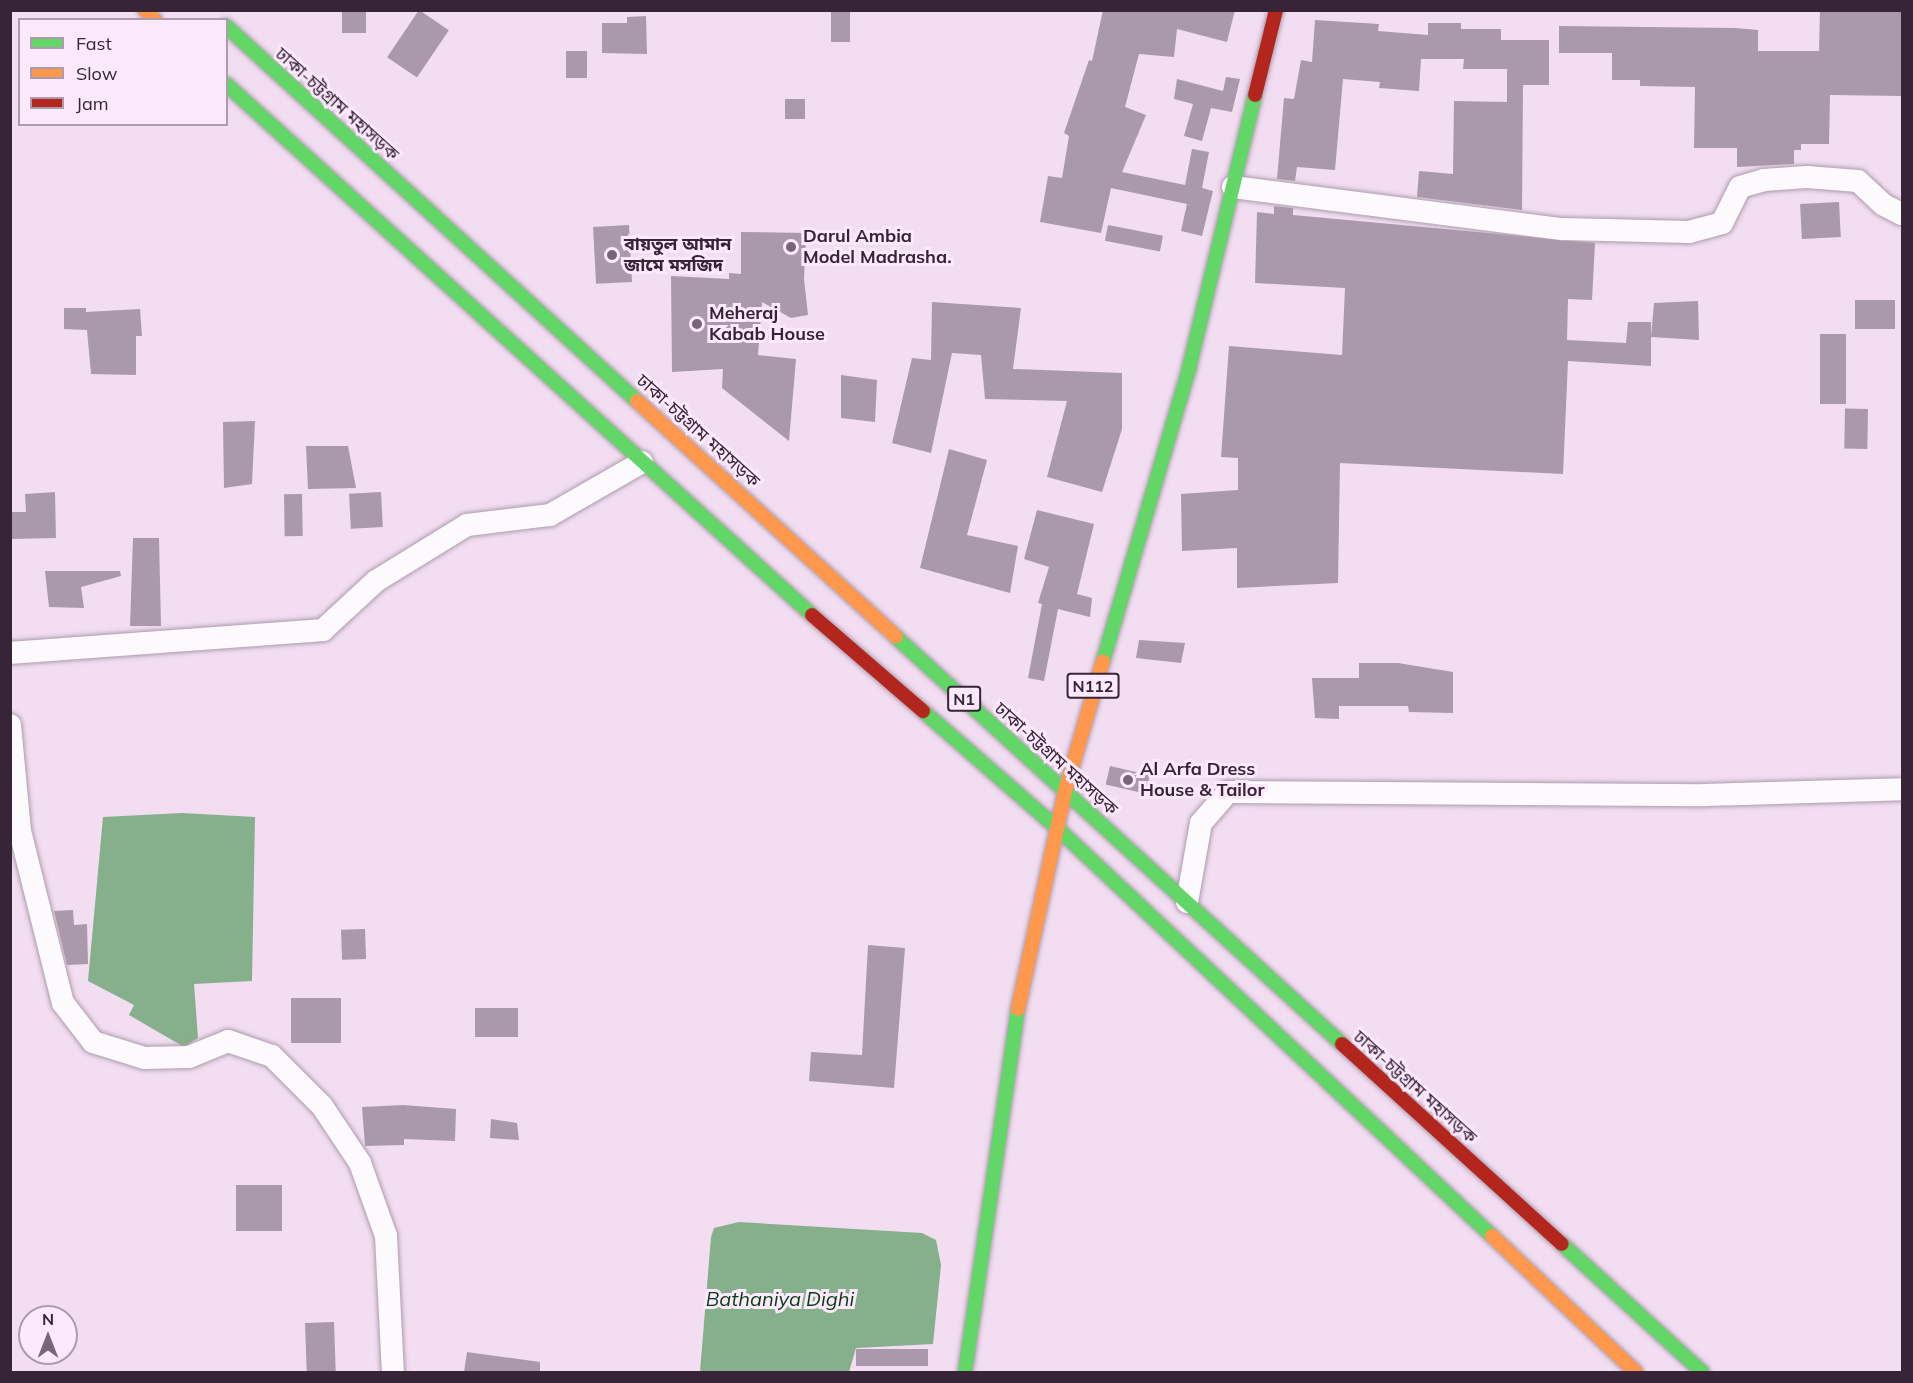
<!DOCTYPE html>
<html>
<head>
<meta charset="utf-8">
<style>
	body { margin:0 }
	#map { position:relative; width:1913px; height:1383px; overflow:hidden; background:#f2ddf1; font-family:Mulish,"Noto Sans Bengali",sans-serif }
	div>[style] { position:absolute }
	.water>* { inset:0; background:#86af8b }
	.building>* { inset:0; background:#a9a; transform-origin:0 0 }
	.roads { filter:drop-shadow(0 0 2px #ad9cad) drop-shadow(0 0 2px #ad9cad) }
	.street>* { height:22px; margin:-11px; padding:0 11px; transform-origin:11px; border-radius:11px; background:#fdfafd }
	.fast>* { height:14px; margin:-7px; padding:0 7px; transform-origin:7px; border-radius:7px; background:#63d668 }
	.slow>* { height:14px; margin:-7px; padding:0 7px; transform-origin:7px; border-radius:7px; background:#ff974d }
	.jam>* { height:14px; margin:-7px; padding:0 7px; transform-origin:7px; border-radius:7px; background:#b3261e }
	.dots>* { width:16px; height:16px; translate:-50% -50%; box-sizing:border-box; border:3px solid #fce9fb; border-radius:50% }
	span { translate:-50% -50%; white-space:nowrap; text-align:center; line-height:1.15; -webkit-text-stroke:6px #fce9fb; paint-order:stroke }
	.shield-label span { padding:2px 4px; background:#fce9fb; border:2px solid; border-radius:4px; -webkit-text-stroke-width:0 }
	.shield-label { font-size:16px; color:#372537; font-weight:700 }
	.street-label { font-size:18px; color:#372537 }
	.poi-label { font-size:18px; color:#372537; font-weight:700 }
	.left { translate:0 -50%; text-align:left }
	.water-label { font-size:20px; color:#073c13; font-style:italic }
	.frame { position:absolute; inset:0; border:12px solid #372537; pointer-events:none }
	.legend { position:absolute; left:18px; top:18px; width:210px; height:108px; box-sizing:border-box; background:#fce9fb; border:2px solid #ad9bad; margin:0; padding:8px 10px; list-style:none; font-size:18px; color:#372537 }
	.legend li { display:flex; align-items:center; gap:12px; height:30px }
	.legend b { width:30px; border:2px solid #ad9bad }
	.north { position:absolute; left:18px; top:1305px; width:60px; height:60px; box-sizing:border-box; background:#fce9fb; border:2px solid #ad9bad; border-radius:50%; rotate:0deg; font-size:16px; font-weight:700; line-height:24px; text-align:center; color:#372537 }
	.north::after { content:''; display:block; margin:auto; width:21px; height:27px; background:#786578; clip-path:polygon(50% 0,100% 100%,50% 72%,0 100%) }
</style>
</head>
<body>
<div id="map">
	<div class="water">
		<i style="clip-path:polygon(182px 813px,255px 817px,252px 981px,194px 984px,198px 1038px,184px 1047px,129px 1015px,134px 1005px,88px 981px,103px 817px)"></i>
		<i style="clip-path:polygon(739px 1222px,922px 1233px,936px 1240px,941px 1265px,933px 1344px,856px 1348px,849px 1372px,700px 1372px,711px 1237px,714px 1228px)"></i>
	</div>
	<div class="building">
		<i style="left:342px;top:10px;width:24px;height:23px"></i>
		<i style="left:419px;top:10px;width:36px;height:57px;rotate:34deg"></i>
		<i style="left:831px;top:10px;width:19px;height:32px"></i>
		<i style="clip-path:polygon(1103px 10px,1235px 10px,1227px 42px,1177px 29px,1174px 57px,1139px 54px,1125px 107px,1146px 115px,1122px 172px,1185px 185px,1192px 149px,1209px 152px,1202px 188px,1213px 191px,1202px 236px,1181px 231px,1187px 204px,1111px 188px,1101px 233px,1040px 222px,1048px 176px,1062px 178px,1069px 136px,1064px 133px,1089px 60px,1092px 61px)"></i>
		<i style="clip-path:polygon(1820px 10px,1902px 10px,1902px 96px,1830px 95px,1829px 144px,1801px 144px,1801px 150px,1794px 150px,1794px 164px,1737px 167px,1737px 148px,1694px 148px,1695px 87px,1640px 86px,1640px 80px,1612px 80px,1612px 53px,1559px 53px,1559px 26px,1735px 28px,1758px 30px,1758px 51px,1819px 51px)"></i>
		<i style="clip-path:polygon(646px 16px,647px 54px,602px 53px,602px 23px,627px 23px,627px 17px)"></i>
		<i style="clip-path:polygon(1315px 20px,1379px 24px,1378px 31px,1428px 35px,1428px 23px,1461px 23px,1461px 29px,1501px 29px,1501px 40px,1549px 40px,1549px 85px,1523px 85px,1522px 210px,1417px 197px,1419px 171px,1453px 174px,1454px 101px,1507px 102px,1507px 69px,1463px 69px,1464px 59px,1421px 59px,1419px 91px,1379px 88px,1380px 82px,1343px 79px,1335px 170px,1297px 167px,1295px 181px,1277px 179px,1284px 98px,1294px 99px,1301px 60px,1312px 62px)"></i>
		<i style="left:587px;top:51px;width:27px;height:21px;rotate:90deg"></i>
		<i style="clip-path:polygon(1226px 77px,1240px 79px,1232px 112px,1211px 108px,1202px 141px,1184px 136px,1193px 104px,1174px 99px,1177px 79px,1223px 91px)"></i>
		<i style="left:785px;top:99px;width:20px;height:20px"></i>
		<i style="left:1839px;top:202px;width:35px;height:39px;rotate:87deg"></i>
		<i style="clip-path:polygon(1274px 206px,1293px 208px,1293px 215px,1595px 243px,1592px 300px,1568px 299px,1567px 340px,1626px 343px,1628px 322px,1651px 322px,1651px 366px,1568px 361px,1563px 474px,1340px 463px,1338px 583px,1237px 588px,1237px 548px,1182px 551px,1181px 494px,1238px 490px,1238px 458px,1221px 457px,1229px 346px,1342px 355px,1345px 288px,1255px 283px,1257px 212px,1274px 214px)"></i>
		<i style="left:629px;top:225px;width:57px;height:36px;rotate:87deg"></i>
		<i style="left:1108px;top:225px;width:56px;height:16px;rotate:11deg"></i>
		<i style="clip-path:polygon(741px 232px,806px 233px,804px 279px,808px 315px,791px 318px,762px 302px,758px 355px,796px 359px,789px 441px,722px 388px,723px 369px,672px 372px,671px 276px,729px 279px,729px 273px,741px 274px)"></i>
		<i style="left:1855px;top:300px;width:40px;height:29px"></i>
		<i style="clip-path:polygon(1698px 301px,1699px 340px,1651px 337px,1654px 303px)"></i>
		<i style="clip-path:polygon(932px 302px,1021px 308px,1013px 369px,1122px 373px,1122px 429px,1102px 492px,1047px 477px,1067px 401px,985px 399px,981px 355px,952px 353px,931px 453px,892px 443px,912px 358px,931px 360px)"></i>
		<i style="clip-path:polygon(64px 308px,86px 308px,86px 312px,140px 309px,142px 336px,136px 336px,136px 375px,91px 374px,87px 330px,64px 329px)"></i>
		<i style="left:1820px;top:334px;width:26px;height:70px"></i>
		<i style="clip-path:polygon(841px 375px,877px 380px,875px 422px,841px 418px)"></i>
		<i style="left:1868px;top:409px;width:40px;height:23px;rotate:91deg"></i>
		<i style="clip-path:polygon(255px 421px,252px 484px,224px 488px,223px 422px)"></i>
		<i style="clip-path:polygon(306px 446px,348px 446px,356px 488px,308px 489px)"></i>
		<i style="clip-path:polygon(949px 449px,987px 460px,967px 535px,1018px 546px,1010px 593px,920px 568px)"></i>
		<i style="clip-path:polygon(55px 492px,56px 538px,10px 539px,10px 512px,26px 512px,25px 494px)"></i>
		<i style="left:381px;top:492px;width:35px;height:32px;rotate:87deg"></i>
		<i style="left:302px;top:494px;width:42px;height:18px;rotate:89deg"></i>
		<i style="clip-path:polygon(1037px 510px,1094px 524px,1077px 594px,1092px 598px,1090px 617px,1058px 609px,1044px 681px,1028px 678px,1042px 604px,1038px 603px,1049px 567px,1024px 559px)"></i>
		<i style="clip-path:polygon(133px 538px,159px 538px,161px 626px,130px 626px)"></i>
		<i style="clip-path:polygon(45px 571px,120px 571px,121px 576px,81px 587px,84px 608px,49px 607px)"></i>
		<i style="clip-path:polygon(1139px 640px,1185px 643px,1181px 663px,1136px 658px)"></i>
		<i style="clip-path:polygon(1359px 663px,1398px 663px,1453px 672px,1453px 713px,1409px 712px,1408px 706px,1339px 706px,1339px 719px,1315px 718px,1312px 678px,1359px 678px)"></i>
		<i style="left:1110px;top:766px;width:41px;height:19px;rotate:13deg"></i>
		<i style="clip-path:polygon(73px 910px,74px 925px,87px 924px,88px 964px,67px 965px,54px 911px)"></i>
		<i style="left:365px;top:929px;width:30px;height:24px;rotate:88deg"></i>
		<i style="clip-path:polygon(868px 945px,905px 948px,894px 1088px,809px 1081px,811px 1052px,862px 1055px)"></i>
		<i style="left:291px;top:998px;width:50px;height:45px"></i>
		<i style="left:475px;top:1008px;width:43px;height:29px"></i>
		<i style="clip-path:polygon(403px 1105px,456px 1109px,455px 1141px,404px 1139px,404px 1145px,365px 1146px,362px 1107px)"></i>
		<i style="clip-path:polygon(491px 1119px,517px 1123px,519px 1140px,490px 1138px)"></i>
		<i style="left:236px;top:1185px;width:46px;height:46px"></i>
		<i style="left:334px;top:1322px;width:50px;height:29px;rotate:88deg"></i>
		<i style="left:928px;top:1349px;width:17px;height:72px;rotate:90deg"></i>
		<i style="clip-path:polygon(467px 1352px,540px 1362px,540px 1372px,464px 1372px)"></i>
	</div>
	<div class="roads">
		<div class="street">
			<i style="left:1233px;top:187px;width:333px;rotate:7.3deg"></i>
			<i style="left:1563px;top:229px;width:126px;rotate:1.4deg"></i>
			<i style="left:1689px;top:232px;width:34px;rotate:-15deg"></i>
			<i style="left:1722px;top:223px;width:40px;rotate:-63.4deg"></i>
			<i style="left:1740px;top:187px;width:25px;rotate:-16deg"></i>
			<i style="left:1764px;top:180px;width:43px;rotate:-4deg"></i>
			<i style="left:1807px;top:177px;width:51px;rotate:4.5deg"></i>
			<i style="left:1858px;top:181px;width:35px;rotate:43deg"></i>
			<i style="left:1884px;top:205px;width:20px;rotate:27deg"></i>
			<i style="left:10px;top:653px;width:314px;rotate:-4.2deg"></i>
			<i style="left:323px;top:630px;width:72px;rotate:-42.8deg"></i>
			<i style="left:376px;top:581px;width:107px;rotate:-31.6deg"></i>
			<i style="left:467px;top:525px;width:84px;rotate:-6.9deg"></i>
			<i style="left:550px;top:515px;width:106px;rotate:-29.9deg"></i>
			<i style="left:10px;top:725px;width:106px;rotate:84.6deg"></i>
			<i style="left:20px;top:831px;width:177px;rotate:76deg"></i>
			<i style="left:63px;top:1003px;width:49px;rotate:52.4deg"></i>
			<i style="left:93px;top:1042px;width:53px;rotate:17.4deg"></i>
			<i style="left:144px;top:1058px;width:45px;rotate:-1.3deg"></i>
			<i style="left:189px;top:1057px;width:42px;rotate:-22.3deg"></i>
			<i style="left:228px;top:1041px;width:46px;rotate:18.8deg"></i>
			<i style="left:272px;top:1056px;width:71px;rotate:45deg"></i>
			<i style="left:322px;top:1106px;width:69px;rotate:56.3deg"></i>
			<i style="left:360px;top:1163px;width:77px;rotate:70.4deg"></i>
			<i style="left:386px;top:1236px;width:136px;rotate:87.1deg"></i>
			<i style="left:1187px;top:902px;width:80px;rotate:-80deg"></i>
			<i style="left:1201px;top:823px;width:41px;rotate:-48.9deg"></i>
			<i style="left:1228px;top:792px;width:477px;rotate:0.4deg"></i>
			<i style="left:1705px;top:795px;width:197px;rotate:-1.7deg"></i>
		</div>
		<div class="fast">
			<i style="left:226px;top:26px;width:556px;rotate:42.38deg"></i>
			<i style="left:226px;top:84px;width:791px;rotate:42.18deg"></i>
			<i style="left:896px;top:637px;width:604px;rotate:42.38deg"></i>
			<i style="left:1103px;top:661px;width:305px;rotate:-73.6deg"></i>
			<i style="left:1189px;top:368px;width:281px;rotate:-76.4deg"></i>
			<i style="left:923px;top:711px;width:176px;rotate:41.1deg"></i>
			<i style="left:1056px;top:827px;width:598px;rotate:43.17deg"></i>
			<i style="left:1562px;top:1244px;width:190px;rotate:42.4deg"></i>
			<i style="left:965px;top:1372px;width:367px;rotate:-81.7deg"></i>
		</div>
		<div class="slow">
			<i style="left:145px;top:10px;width:14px;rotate:45deg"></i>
			<i style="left:637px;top:401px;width:350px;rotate:42.3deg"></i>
			<i style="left:1018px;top:1009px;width:223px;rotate:-77.8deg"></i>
			<i style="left:1065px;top:791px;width:135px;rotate:-73.7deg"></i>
			<i style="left:1492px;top:1236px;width:198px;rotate:43.4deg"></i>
		</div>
		<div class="jam">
			<i style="left:1255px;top:95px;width:88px;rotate:-76.1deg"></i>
			<i style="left:812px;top:615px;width:147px;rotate:40.9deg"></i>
			<i style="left:1342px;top:1044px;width:297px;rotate:42.3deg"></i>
		</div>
	</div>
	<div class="dots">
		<i style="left:791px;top:247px;background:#786578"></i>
		<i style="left:612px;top:255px;background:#786578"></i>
		<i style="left:697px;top:324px;background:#786578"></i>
		<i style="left:1128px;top:780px;background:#786578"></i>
	</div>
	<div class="shield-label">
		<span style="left:1093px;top:686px">N112</span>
		<span style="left:964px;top:699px">N1</span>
	</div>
	<div class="street-label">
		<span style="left:337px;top:104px;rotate:42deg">ঢাকা-চট্টগ্রাম মহাসড়ক</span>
		<span style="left:698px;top:431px;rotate:42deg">ঢাকা-চট্টগ্রাম মহাসড়ক</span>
		<span style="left:1056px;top:759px;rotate:42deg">ঢাকা-চট্টগ্রাম মহাসড়ক</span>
		<span style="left:1415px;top:1087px;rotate:42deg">ঢাকা-চট্টগ্রাম মহাসড়ক</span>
	</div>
	<div class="poi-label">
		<span class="left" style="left:803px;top:247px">Darul Ambia<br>Model Madrasha.</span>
		<span class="left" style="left:624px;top:255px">বায়তুল আমান<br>জামে মসজিদ</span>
		<span class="left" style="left:709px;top:324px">Meheraj<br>Kabab House</span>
		<span class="left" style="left:1140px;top:780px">Al Arfa Dress<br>House &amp; Tailor</span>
	</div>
	<div class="water-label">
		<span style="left:780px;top:1298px">Bathaniya Dighi</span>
	</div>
	<div class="frame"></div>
	<ul class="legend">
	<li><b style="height:8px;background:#63d668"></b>Fast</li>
	<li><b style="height:8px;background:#ff974d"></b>Slow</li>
	<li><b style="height:8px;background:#b3261e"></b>Jam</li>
	</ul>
	<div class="north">N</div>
</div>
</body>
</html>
